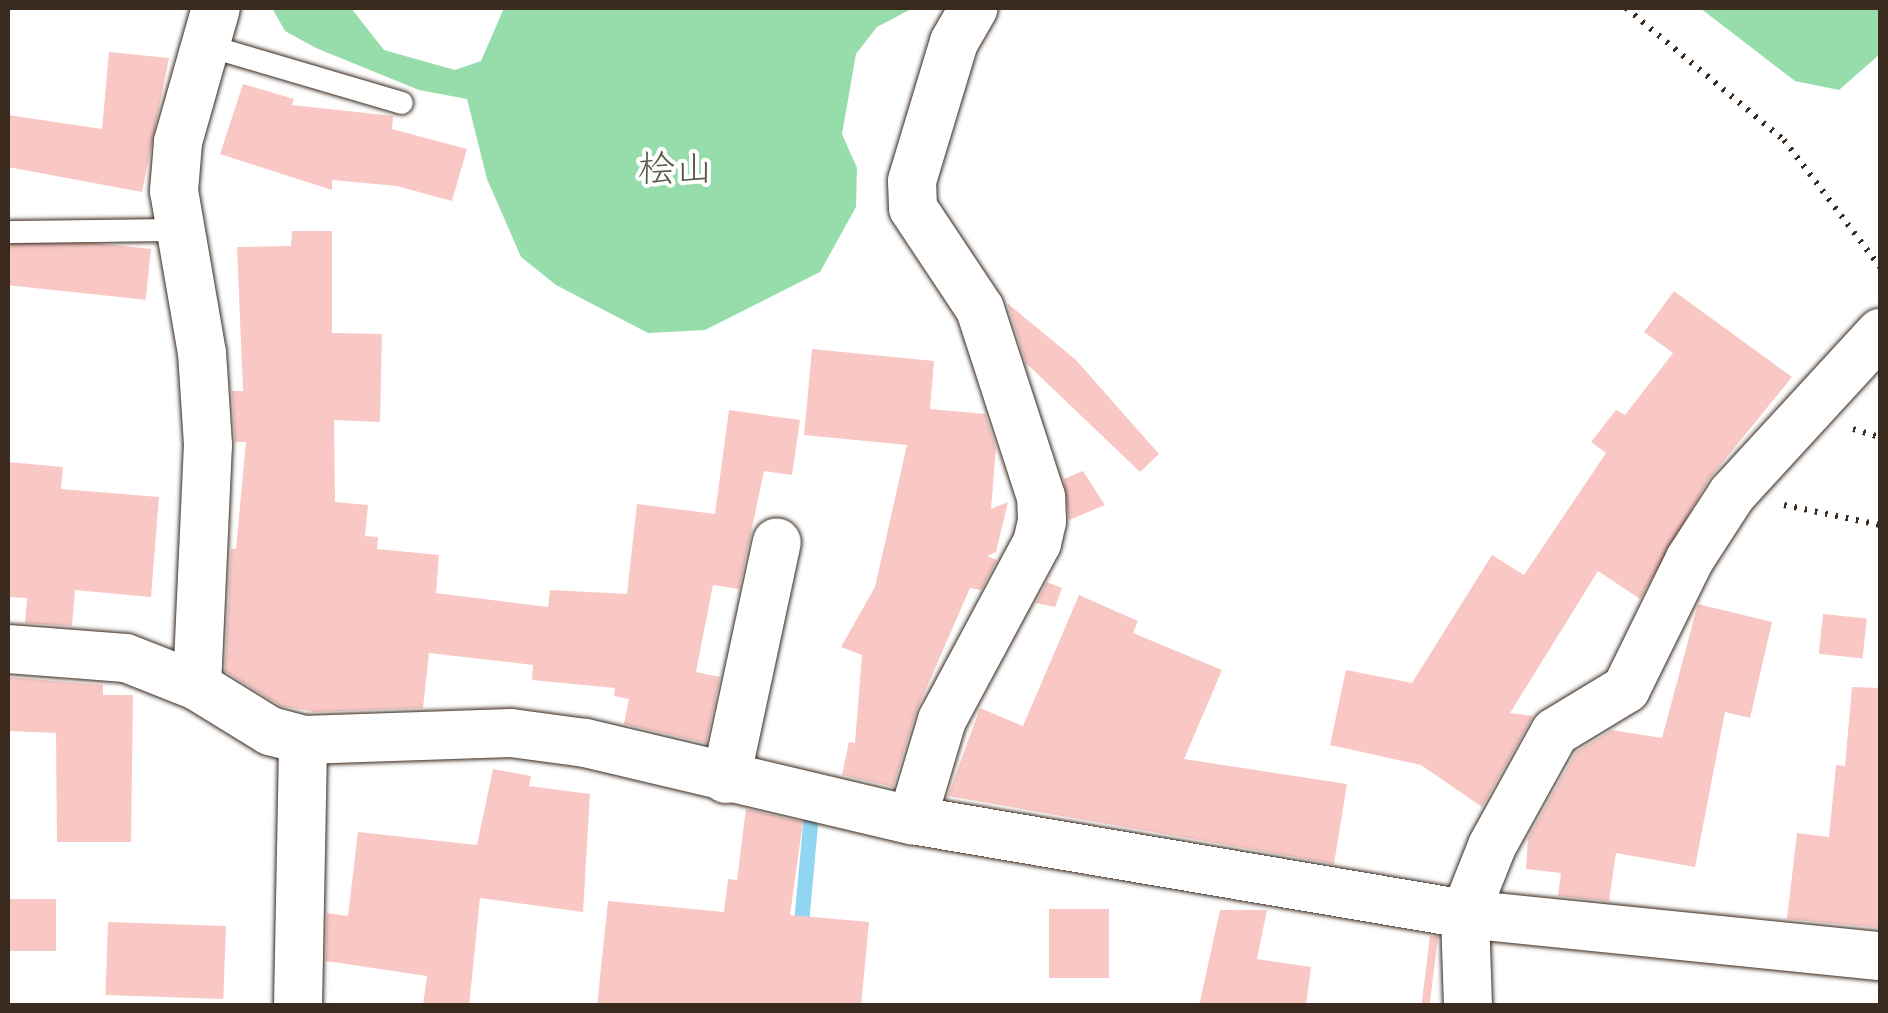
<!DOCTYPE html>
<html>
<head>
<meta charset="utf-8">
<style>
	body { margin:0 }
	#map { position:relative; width:1888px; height:1013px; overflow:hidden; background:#fff; font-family:"Shantell Sans","Klee One",sans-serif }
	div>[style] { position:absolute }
	.green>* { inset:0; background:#96ddab }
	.stream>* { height:15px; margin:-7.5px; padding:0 7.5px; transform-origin:7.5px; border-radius:7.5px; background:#90d6f2 }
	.building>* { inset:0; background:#f9c8c5; transform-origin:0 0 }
	.path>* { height:6px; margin-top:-3px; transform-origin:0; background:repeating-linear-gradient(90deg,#3b2a1e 0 2.5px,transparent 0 10.5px) }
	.roads { filter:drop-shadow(0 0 2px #3b2a1e) drop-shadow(0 0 2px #3b2a1e) }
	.service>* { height:22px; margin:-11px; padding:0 11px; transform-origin:11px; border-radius:11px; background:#fff }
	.minor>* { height:48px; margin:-24px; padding:0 24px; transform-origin:24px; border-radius:24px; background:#fff }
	span { translate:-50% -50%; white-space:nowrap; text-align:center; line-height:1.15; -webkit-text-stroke:8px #fff; paint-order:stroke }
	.park-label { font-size:38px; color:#566048 }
	.frame { position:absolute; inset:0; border:10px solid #3b2a1e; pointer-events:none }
</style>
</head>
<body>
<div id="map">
	<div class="green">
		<i style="clip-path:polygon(272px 8px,351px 8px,384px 50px,455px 70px,481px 61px,504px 8px,913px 8px,877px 27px,856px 54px,842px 134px,857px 168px,856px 207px,820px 272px,705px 330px,648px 333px,556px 285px,521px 257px,487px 179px,467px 99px,419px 90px,316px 48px,285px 31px)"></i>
		<i style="clip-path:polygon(1700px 8px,1880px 8px,1880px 54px,1839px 90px,1795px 81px)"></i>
	</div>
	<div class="stream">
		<i style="left:800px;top:934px;width:121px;rotate:-84.8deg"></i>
	</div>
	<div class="building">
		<i style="clip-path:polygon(109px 52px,169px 58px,142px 192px,8px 167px,8px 115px,102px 129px)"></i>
		<i style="clip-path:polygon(243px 84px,294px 99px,292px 105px,393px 116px,392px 129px,467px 149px,452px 201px,397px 186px,332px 180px,332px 190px,220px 154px)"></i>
		<i style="clip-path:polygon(292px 231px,332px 231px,332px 333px,382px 334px,380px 422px,334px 420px,335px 502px,368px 505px,365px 536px,378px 537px,377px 549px,439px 555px,436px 593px,548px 607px,550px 590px,627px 594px,637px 504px,715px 514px,729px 410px,800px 420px,792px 475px,764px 471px,739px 589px,713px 585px,696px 672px,720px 677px,706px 743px,624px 724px,629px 699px,614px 696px,615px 688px,532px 680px,533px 665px,429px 653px,423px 708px,315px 712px,281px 706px,225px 671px,231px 549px,236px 549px,246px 442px,235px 442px,232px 391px,243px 391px,237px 247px,291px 246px)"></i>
		<i style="left:151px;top:249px;width:51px;height:143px;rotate:96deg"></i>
		<i style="clip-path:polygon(1674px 291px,1792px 377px,1709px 479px,1640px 599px,1598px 571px,1510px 713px,1533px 716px,1482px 807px,1421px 765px,1330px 745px,1346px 670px,1412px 683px,1492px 555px,1524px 575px,1606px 453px,1591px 442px,1616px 410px,1625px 415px,1673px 353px,1644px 332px)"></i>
		<i style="clip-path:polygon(1007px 303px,1076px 360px,1159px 454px,1140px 472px,1026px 363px)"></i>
		<i style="clip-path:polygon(812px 349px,934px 361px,930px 409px,985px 414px,996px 448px,991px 509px,1008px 502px,996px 552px,987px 556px,997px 560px,981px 590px,970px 588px,916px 712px,893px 787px,842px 775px,849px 742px,855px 743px,862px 655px,841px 647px,875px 587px,907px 445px,804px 435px)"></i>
		<i style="clip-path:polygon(8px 462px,63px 467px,61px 489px,159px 497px,151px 597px,75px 590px,72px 626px,25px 623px,27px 598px,8px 597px)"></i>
		<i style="clip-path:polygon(1083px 471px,1105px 505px,1069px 520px,1064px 479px)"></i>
		<i style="clip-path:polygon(1047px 582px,1062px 588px,1055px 607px,1036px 603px)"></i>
		<i style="clip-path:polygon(1079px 595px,1138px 621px,1133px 633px,1222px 670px,1184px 759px,1347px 784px,1334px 864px,948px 796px,980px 708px,1023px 726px)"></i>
		<i style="clip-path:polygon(1698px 604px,1772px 622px,1750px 718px,1725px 712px,1695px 867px,1616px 853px,1609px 901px,1558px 896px,1561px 873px,1526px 869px,1528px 838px,1576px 752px,1612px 730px,1662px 738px)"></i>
		<i style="left:1823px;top:614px;width:44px;height:40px;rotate:6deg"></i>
		<i style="clip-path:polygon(8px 677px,103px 685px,103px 695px,133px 695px,131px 842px,57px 842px,56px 733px,8px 731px)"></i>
		<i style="clip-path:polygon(1852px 687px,1880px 688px,1880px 928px,1787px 919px,1797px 833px,1829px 837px,1836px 765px,1845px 766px)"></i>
		<i style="clip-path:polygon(493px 769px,531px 776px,529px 786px,590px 794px,583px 912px,480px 898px,469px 1006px,423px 1006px,427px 976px,326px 961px,327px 913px,348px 916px,358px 832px,477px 845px)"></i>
		<i style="clip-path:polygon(746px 809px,803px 822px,790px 915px,869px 922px,861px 1006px,597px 1006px,608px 901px,724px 912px,728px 879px,737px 880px)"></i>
		<i style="left:8px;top:899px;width:48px;height:52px"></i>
		<i style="left:1049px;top:909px;width:60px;height:69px"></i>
		<i style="clip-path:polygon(1220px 910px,1267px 910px,1257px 959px,1311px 967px,1306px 1006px,1199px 1006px)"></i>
		<i style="left:108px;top:922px;width:118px;height:73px;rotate:2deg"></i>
		<i style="left:1430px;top:936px;width:8px;height:70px;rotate:7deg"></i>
	</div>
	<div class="path">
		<i style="left:1626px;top:8px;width:206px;rotate:39.9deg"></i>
		<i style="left:1784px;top:140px;width:159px;rotate:52.9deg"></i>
		<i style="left:1853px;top:429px;width:28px;rotate:17deg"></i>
		<i style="left:1784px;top:505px;width:98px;rotate:11.8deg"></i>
	</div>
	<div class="roads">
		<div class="service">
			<i style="left:205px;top:45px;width:205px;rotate:16.4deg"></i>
			<i style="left:8px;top:232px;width:173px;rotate:-0.7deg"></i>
		</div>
		<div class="minor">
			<i style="left:8px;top:649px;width:118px;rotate:4.4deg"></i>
			<i style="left:126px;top:658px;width:76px;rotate:21.5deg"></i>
			<i style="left:197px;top:686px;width:86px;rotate:31.7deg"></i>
			<i style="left:270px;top:731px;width:34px;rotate:15deg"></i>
			<i style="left:303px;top:740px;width:208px;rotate:-1.9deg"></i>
			<i style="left:511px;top:733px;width:75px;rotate:7.7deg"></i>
			<i style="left:585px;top:743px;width:336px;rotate:13.3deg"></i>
			<i style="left:912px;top:820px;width:561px;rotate:9.65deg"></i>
			<i style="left:1465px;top:914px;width:417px;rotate:5.8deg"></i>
			<i style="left:197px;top:686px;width:241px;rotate:-87.4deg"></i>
			<i style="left:208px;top:445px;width:92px;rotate:-93.7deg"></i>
			<i style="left:202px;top:353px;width:164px;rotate:-99.8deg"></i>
			<i style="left:174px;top:191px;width:49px;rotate:-85.3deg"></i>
			<i style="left:178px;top:142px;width:139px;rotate:-74.2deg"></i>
			<i style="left:726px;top:779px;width:242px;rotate:-77.9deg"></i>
			<i style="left:912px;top:820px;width:104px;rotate:-73.3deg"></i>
			<i style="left:942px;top:720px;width:201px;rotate:-61.8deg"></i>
			<i style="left:1037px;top:543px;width:23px;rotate:-77deg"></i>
			<i style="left:1042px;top:521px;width:24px;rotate:-92deg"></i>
			<i style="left:1041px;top:497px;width:198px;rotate:-108deg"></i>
			<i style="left:980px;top:309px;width:121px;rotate:-123.6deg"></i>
			<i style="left:913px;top:208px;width:27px;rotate:-92deg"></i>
			<i style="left:912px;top:181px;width:145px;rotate:-73.2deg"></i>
			<i style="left:954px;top:42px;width:39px;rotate:-60deg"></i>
			<i style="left:298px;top:1006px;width:266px;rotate:-88.9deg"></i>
			<i style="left:1468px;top:1006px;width:92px;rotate:-91.9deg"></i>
			<i style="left:1465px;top:914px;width:73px;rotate:-68.3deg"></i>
			<i style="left:1492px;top:846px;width:130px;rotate:-61.1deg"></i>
			<i style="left:1555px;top:732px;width:83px;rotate:-31.2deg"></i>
			<i style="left:1626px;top:689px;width:145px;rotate:-63.8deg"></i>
			<i style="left:1690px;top:559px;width:77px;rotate:-57.1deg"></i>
			<i style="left:1732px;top:494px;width:219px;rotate:-47.4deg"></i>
		</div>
	</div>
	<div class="park-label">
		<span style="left:675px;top:168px">桧山</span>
	</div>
	<div class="frame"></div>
</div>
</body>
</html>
